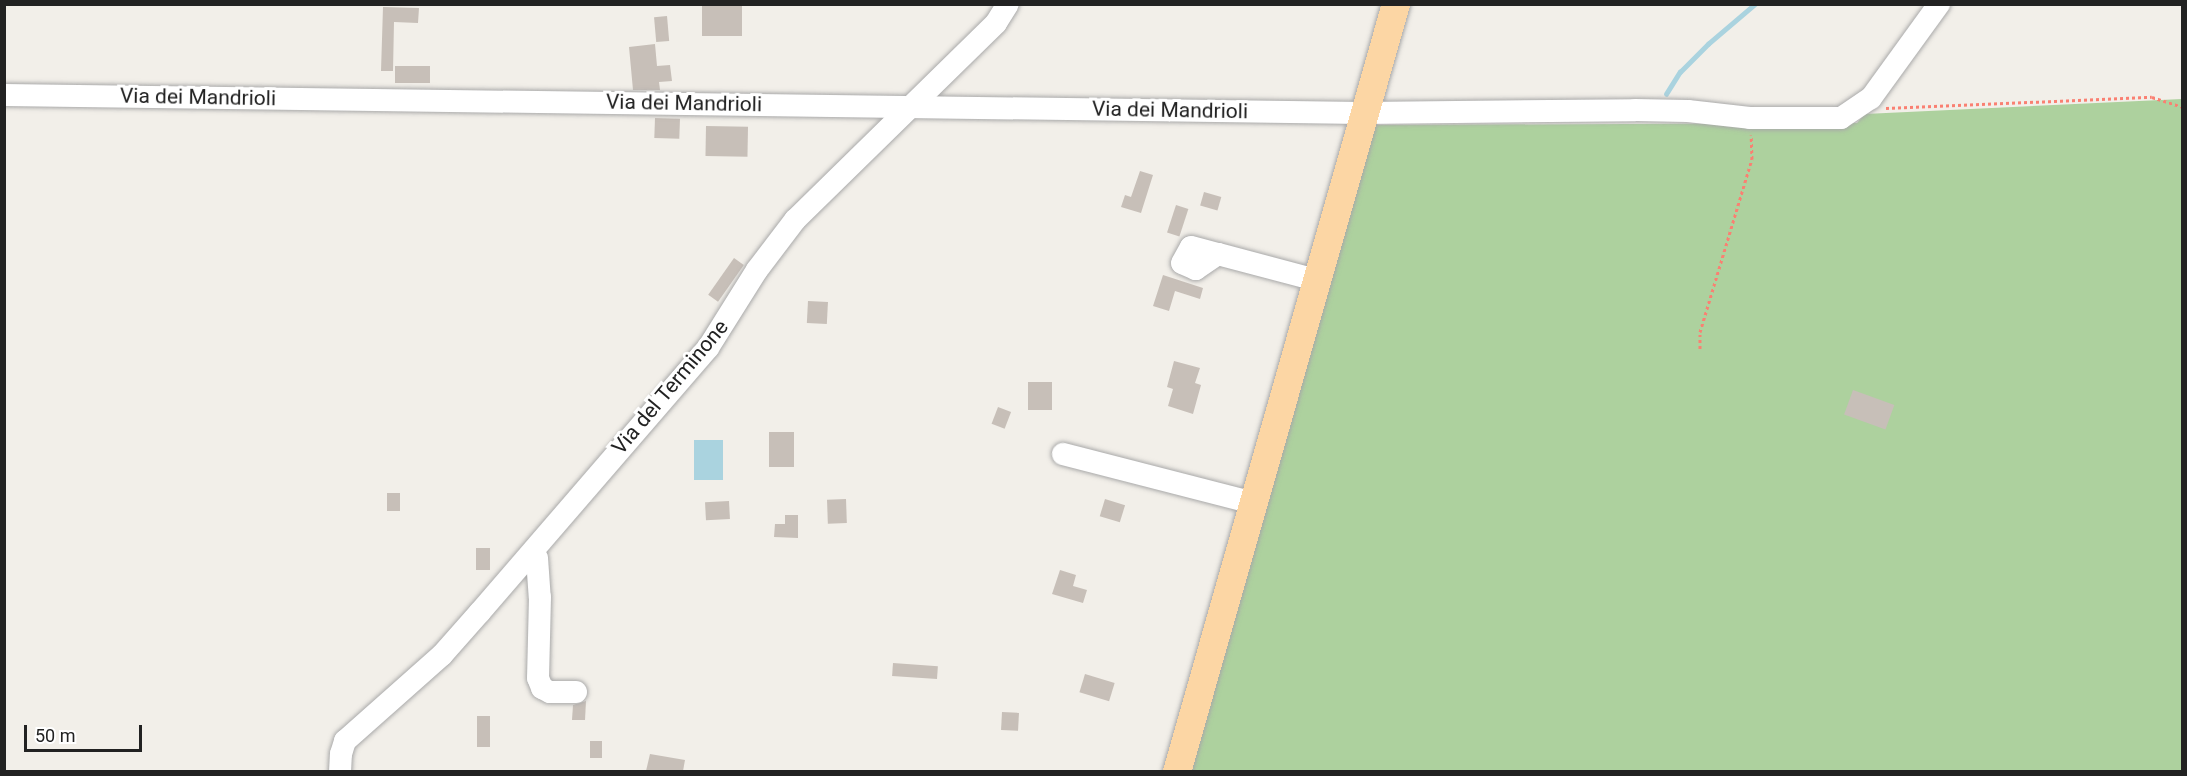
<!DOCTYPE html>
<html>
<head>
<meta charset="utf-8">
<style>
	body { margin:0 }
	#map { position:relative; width:2187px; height:776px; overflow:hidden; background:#f2efe9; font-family:Roboto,sans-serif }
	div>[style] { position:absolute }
	.forest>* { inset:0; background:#add19e }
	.water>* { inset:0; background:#aad3df; transform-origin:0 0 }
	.stream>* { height:4.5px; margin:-2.25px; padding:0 2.25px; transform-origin:2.25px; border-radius:2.25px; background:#aad3df }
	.building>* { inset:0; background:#c7bfb8; transform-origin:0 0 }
	.path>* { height:3px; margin-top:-1.5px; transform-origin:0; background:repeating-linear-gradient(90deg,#fa8072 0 3px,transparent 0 6px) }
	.roads { filter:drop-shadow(0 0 2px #a9a9a9) drop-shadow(0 0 2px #a9a9a9) }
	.minor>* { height:22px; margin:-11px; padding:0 11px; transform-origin:11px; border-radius:11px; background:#fff }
	.major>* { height:28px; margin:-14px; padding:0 14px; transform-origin:14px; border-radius:14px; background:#fcd6a4 }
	span { translate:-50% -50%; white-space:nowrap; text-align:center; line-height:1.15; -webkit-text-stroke:6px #fff; paint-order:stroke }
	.street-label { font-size:21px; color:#222 }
	.frame { position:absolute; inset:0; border:6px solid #222; pointer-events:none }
	.scale { position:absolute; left:24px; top:725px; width:118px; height:27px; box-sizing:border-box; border:3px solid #222; border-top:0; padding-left:8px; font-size:18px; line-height:21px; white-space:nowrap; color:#222; -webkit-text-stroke:4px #fff; paint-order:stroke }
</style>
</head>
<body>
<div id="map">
	<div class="forest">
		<i style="clip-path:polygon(2182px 99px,2182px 771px,1190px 772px,1375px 125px,1857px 123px,1865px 114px)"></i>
	</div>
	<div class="water">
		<i style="left:694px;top:440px;width:29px;height:40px"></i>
	</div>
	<div class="stream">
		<i style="left:1666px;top:94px;width:26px;rotate:-58deg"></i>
		<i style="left:1680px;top:72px;width:40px;rotate:-45deg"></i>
		<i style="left:1708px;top:44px;width:62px;rotate:-40.4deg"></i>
	</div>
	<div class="building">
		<i style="left:702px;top:4px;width:40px;height:32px"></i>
		<i style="clip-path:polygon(383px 7px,419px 8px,418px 23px,394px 22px,393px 71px,381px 71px)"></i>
		<i style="left:667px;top:16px;width:25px;height:13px;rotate:85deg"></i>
		<i style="clip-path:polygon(655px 44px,657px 66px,670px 65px,672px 81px,659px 82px,660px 90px,633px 90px,629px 47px)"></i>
		<i style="left:430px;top:66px;width:17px;height:35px;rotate:90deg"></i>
		<i style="left:655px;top:118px;width:25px;height:20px;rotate:2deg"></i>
		<i style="left:706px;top:126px;width:42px;height:30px;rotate:1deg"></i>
		<i style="clip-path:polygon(1140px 171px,1153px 175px,1141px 213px,1121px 207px,1125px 195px,1131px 197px)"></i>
		<i style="left:1204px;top:192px;width:18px;height:14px;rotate:16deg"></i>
		<i style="left:1176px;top:205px;width:13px;height:29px;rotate:18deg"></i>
		<i style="left:734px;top:258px;width:12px;height:45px;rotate:35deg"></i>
		<i style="clip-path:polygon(1163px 275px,1203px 288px,1200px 299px,1175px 291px,1169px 311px,1153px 306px)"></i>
		<i style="left:808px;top:301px;width:20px;height:22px;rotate:3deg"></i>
		<i style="clip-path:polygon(1174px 361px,1200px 368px,1195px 383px,1201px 385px,1193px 414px,1168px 406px,1173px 389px,1167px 387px)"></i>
		<i style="left:1028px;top:382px;width:24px;height:28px"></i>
		<i style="left:1853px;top:390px;width:44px;height:26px;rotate:20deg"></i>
		<i style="left:998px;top:407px;width:14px;height:18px;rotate:21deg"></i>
		<i style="left:769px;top:432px;width:25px;height:35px"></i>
		<i style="left:387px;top:493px;width:13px;height:18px"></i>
		<i style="left:846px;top:499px;width:24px;height:19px;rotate:88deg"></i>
		<i style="left:1105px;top:499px;width:21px;height:18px;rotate:17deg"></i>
		<i style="left:729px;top:501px;width:18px;height:24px;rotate:87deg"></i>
		<i style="clip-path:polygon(785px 515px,798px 515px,798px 538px,774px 537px,775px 524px,785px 524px)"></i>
		<i style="left:476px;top:548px;width:14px;height:22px"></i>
		<i style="clip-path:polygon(1060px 570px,1076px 575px,1073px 586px,1087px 590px,1083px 603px,1052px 594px)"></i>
		<i style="left:893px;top:663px;width:45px;height:13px;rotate:4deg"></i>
		<i style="left:1085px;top:674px;width:31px;height:19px;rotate:17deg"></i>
		<i style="clip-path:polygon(586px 701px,585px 720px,572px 720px,573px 705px)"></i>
		<i style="left:1002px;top:712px;width:17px;height:18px;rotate:3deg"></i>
		<i style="left:477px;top:716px;width:13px;height:31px"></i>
		<i style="left:590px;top:741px;width:12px;height:17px"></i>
		<i style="clip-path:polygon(650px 754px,685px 760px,683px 771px,646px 771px)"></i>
	</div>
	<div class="path">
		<i style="left:1886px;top:108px;width:266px;rotate:-2.4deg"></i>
		<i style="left:2152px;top:97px;width:32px;rotate:18deg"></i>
		<i style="left:1700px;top:349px;width:17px;rotate:-90deg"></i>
		<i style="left:1700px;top:332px;width:181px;rotate:-73.3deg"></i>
		<i style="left:1752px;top:159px;width:24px;rotate:-92deg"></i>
	</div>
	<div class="roads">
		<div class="minor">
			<i style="left:4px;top:95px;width:1359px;rotate:0.76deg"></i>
			<i style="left:1363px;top:113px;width:272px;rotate:-0.6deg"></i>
			<i style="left:1635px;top:110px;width:53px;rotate:1.1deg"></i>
			<i style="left:1688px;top:111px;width:62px;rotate:6.4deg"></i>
			<i style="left:1750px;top:118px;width:91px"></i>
			<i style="left:1841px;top:118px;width:36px;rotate:-34deg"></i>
			<i style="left:1871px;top:98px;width:116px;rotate:-54.1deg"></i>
			<i style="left:1218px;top:254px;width:27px;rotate:146deg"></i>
			<i style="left:1196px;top:269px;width:15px;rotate:-157deg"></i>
			<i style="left:1182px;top:263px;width:18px;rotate:-61deg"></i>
			<i style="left:1191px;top:247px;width:28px;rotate:15deg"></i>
			<i style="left:1218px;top:254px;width:101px;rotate:14.9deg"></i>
			<i style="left:1063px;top:454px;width:197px;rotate:14.4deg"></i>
			<i style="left:537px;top:558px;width:39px;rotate:86deg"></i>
			<i style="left:540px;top:597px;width:81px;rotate:91.4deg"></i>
			<i style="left:538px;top:678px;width:11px;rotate:68deg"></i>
			<i style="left:542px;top:688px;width:9px;rotate:27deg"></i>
			<i style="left:550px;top:692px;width:26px"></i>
			<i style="left:340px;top:772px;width:18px;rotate:-87deg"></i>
			<i style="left:341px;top:754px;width:14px;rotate:-73deg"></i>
			<i style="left:345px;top:741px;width:130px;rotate:-41.6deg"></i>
			<i style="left:442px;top:655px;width:57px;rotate:-48.5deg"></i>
			<i style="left:480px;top:612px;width:349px;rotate:-49.2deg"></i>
			<i style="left:708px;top:348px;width:92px;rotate:-57.9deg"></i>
			<i style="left:757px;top:270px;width:63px;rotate:-52.8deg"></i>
			<i style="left:795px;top:220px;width:281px;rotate:-44.4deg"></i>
			<i style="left:996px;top:23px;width:22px;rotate:-58deg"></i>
		</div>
		<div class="major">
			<i style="left:1177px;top:772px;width:799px;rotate:-74.08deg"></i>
		</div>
	</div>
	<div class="street-label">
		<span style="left:198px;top:97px;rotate:1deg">Via dei Mandrioli</span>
		<span style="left:684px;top:103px;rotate:1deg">Via dei Mandrioli</span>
		<span style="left:1170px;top:110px;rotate:1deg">Via dei Mandrioli</span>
		<span style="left:670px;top:387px;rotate:-50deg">Via del Terminone</span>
	</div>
	<div class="frame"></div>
	<div class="scale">50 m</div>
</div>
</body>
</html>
